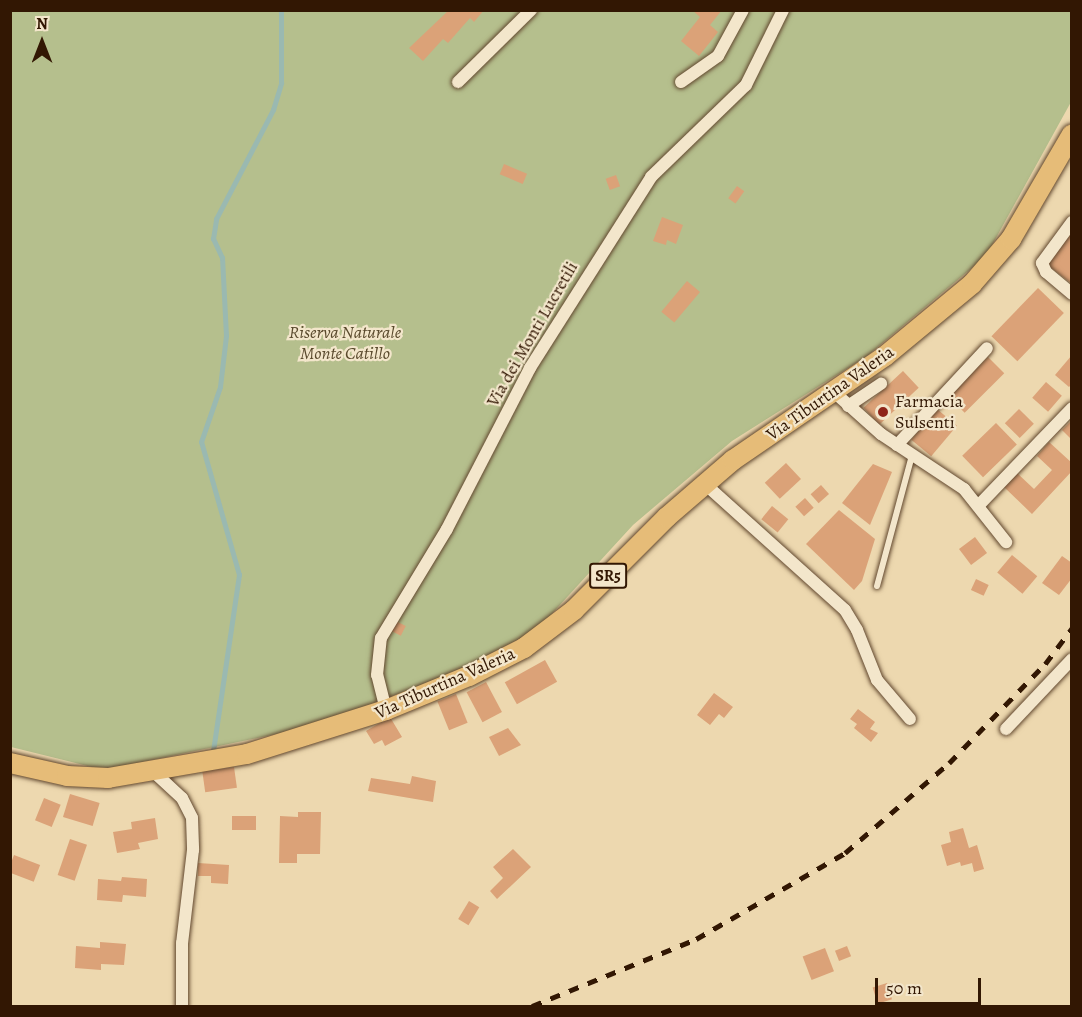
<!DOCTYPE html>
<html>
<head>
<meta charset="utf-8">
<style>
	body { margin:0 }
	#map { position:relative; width:1082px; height:1017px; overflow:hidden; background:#edd8af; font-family:Alegreya,serif }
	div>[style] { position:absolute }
	.green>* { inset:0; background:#b5bf8d }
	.stream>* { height:4.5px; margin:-2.25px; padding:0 2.25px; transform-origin:2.25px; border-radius:2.25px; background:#9ab9b1 }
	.building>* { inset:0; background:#dba278; transform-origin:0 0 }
	.roads { filter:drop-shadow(0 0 2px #61472e) drop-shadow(0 0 2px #61472e) }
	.service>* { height:6px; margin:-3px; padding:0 3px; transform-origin:3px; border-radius:3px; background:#f3e6cb }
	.minor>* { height:12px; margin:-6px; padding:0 6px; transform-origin:6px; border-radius:6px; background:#f3e6cb }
	.primary>* { height:20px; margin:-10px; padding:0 10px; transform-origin:10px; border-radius:10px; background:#e6bc78 }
	.rail>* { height:4.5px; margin-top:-2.25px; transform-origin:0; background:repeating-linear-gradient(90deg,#321703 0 10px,transparent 0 20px) }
	.dots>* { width:16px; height:16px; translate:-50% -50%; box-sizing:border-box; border:3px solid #f3e6cb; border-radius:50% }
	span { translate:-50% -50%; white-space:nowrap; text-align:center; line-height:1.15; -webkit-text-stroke:4.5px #f3e6cb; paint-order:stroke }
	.shield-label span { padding:2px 4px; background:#f3e6cb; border:2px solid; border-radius:4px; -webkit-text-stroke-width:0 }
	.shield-label { font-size:16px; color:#321703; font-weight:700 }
	.park-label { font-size:18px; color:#59492c; font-style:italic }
	.street-label { font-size:18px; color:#321703 }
	.poi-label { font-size:18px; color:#321703 }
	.left { translate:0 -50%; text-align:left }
	.frame { position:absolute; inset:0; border:12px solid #321703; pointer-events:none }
	.north { position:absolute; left:12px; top:12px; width:60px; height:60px; -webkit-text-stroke:4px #f3e6cb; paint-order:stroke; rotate:0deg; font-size:16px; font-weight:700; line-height:24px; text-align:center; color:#321703 }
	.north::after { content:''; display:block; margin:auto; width:21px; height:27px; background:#321703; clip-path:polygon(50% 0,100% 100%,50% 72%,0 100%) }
	.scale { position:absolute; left:875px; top:978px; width:106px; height:27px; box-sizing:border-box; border:3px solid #321703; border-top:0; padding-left:8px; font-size:18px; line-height:21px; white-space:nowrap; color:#321703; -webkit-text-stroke:4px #f3e6cb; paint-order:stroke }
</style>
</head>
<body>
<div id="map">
	<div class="green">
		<i style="clip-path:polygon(10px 11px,1071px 11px,1071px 102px,986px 256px,867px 356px,732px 441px,633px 525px,537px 630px,448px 675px,310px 727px,104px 770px,11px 747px)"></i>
	</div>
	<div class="stream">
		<i style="left:213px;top:751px;width:178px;rotate:-81.6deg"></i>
		<i style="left:239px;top:575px;width:138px;rotate:-105.9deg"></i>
		<i style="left:201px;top:442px;width:58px;rotate:-70.9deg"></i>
		<i style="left:220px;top:387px;width:51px;rotate:-83.3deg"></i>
		<i style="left:226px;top:336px;width:78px;rotate:-92.9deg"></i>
		<i style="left:222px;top:258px;width:21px;rotate:-115deg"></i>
		<i style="left:213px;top:239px;width:20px;rotate:-81deg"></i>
		<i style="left:216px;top:219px;width:123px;rotate:-62.4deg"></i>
		<i style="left:273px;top:110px;width:28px;rotate:-73deg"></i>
		<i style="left:281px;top:83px;width:73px;rotate:-90deg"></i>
	</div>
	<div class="building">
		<i style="clip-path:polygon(449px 10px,484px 10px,474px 22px,470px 18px,448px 43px,443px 39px,423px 61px,409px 48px)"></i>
		<i style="clip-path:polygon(692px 10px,722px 10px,710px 25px,718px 32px,699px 56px,681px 41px,700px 17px)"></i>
		<i style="left:504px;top:164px;width:25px;height:11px;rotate:23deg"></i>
		<i style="left:616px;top:175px;width:12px;height:11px;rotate:70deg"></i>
		<i style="left:737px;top:186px;width:9px;height:15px;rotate:36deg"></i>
		<i style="clip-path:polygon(662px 217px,683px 225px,676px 244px,667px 240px,666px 245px,653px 241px)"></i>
		<i style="clip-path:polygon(1072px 230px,1072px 284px,1045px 263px)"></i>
		<i style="left:687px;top:281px;width:17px;height:40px;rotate:40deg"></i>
		<i style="left:1038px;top:288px;width:36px;height:67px;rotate:44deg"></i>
		<i style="clip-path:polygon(1072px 355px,1072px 384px,1069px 387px,1055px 375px)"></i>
		<i style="left:988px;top:357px;width:23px;height:56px;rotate:45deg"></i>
		<i style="left:903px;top:371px;width:23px;height:54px;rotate:47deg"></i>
		<i style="left:1046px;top:382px;width:21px;height:21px;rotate:41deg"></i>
		<i style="left:937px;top:409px;width:26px;height:40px;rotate:40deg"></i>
		<i style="left:1019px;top:409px;width:21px;height:20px;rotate:45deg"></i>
		<i style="clip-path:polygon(1072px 420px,1072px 440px,1062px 430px)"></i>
		<i style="left:996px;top:423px;width:30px;height:47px;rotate:46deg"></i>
		<i style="clip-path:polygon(1049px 442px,1072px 463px,1072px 471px,1032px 514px,1004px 487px,1017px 473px,1034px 489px,1052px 470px,1037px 456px)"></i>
		<i style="left:786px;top:463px;width:22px;height:29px;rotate:47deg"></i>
		<i style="clip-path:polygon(873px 464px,892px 472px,870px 525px,842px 503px)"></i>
		<i style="left:821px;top:485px;width:12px;height:14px;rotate:48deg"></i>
		<i style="left:805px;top:498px;width:13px;height:13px;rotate:48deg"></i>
		<i style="left:772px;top:506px;width:21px;height:17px;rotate:39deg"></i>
		<i style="clip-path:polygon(839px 510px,875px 539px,862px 581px,854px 590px,806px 544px)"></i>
		<i style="left:975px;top:537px;width:20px;height:20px;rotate:53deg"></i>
		<i style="left:1012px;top:555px;width:33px;height:23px;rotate:40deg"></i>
		<i style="clip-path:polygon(1062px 556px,1072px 563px,1072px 578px,1059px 595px,1042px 583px)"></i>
		<i style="left:976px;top:579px;width:14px;height:12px;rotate:25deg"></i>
		<i style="left:396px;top:621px;width:11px;height:11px;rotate:27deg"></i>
		<i style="left:545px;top:660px;width:25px;height:46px;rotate:61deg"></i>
		<i style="left:486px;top:682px;width:34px;height:22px;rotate:62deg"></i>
		<i style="clip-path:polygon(714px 693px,733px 707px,724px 718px,719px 714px,710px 725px,697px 715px)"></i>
		<i style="left:456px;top:694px;width:31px;height:20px;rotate:68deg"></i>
		<i style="clip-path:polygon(858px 709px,875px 722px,870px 729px,878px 733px,871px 742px,854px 728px,857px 724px,850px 719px)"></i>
		<i style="clip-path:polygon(390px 717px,402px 737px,385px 746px,382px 740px,374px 744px,366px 731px)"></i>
		<i style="clip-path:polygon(508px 728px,521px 745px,499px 756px,489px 737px)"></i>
		<i style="left:234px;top:767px;width:21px;height:32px;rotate:82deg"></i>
		<i style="clip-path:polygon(412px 776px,436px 781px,433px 802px,368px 791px,371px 778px,410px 784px)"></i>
		<i style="left:70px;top:794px;width:31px;height:24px;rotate:17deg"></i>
		<i style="left:44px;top:798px;width:18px;height:24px;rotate:22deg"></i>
		<i style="clip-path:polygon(298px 812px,321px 812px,320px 854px,297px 854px,297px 863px,279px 863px,280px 816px,298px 817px)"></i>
		<i style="left:232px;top:816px;width:24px;height:14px"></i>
		<i style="clip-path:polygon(155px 818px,158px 839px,138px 843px,140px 849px,117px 853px,113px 832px,132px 829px,131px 822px)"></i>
		<i style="clip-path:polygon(963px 828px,969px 848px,977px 845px,984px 869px,974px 872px,972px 863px,961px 866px,960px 862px,947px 866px,941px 845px,951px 842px,949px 832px)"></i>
		<i style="left:70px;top:839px;width:18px;height:38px;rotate:19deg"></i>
		<i style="clip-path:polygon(513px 849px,531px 867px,497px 899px,490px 891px,503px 878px,493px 867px)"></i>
		<i style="left:14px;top:855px;width:28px;height:18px;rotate:21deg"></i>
		<i style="clip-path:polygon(198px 863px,229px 865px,228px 884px,211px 883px,211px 876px,198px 876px)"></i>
		<i style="clip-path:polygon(122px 877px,147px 879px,146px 897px,123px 895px,122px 902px,97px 900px,98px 879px,121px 881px)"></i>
		<i style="left:469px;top:901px;width:12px;height:21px;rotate:31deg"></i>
		<i style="clip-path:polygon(100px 942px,126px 944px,124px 965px,101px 964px,101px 970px,75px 968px,76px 946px,100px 948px)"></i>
		<i style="left:847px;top:946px;width:11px;height:13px;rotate:68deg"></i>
		<i style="left:825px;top:948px;width:25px;height:24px;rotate:69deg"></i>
		<i style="left:887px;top:983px;width:17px;height:15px;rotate:73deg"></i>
	</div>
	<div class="roads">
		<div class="service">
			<i style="left:877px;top:586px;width:136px;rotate:-75deg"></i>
		</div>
		<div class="minor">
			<i style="left:458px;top:82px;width:103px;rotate:-44.6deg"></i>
			<i style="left:681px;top:82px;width:45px;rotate:-35.1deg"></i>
			<i style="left:718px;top:56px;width:52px;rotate:-61.5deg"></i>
			<i style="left:1072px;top:222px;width:51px;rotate:126.2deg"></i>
			<i style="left:1042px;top:263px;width:10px;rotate:66deg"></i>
			<i style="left:1046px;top:272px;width:34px;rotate:40deg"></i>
			<i style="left:834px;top:392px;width:63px;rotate:41.8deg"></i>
			<i style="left:881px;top:434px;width:100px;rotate:33.5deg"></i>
			<i style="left:964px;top:489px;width:68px;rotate:51.6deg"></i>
			<i style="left:848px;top:406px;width:40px;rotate:-34deg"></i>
			<i style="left:897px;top:445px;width:132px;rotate:-47.1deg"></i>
			<i style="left:705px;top:484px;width:188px;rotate:42deg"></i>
			<i style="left:845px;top:610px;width:23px;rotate:59deg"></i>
			<i style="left:857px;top:630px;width:54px;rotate:68.2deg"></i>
			<i style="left:877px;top:680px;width:51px;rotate:49.8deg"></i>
			<i style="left:979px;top:505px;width:134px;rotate:-46.2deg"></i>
			<i style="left:386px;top:710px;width:36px;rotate:-104deg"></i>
			<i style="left:377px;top:675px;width:37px;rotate:-84deg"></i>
			<i style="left:381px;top:638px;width:127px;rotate:-58.8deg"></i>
			<i style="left:447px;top:529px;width:181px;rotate:-62.7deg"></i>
			<i style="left:530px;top:368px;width:226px;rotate:-57.6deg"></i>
			<i style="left:651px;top:177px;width:132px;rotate:-44.1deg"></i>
			<i style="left:746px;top:85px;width:84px;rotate:-63.7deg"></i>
			<i style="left:1006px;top:729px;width:96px;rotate:-46.7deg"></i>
			<i style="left:155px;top:773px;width:37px;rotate:43deg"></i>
			<i style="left:182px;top:798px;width:22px;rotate:63deg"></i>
			<i style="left:192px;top:818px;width:32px;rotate:88deg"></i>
			<i style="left:193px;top:850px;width:94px;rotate:96.7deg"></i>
			<i style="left:182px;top:943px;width:63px;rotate:90deg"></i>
		</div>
		<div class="primary">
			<i style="left:10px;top:763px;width:58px;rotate:12.8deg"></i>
			<i style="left:67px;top:776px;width:41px;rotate:2.8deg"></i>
			<i style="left:108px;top:778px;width:141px;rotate:-9.8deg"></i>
			<i style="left:247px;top:754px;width:146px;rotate:-17.6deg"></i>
			<i style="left:386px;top:710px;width:90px;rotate:-22.3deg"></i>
			<i style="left:469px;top:676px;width:62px;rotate:-27deg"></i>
			<i style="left:524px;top:648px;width:63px;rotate:-37.2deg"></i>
			<i style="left:574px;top:610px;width:132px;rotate:-45deg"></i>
			<i style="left:667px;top:517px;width:87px;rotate:-40.8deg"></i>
			<i style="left:733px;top:460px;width:184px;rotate:-34.4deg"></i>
			<i style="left:885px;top:356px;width:113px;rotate:-39.6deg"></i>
			<i style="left:972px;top:284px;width:60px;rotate:-49.1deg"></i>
			<i style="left:1011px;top:239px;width:121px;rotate:-59.8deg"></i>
		</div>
	</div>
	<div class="rail">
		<i style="left:532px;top:1006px;width:177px;rotate:-22.2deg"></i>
		<i style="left:696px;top:939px;width:172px;rotate:-30deg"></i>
		<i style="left:845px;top:853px;width:138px;rotate:-40.9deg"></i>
		<i style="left:949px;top:763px;width:138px;rotate:-45.9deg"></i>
		<i style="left:1045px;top:664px;width:45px;rotate:-53.1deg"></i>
	</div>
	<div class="dots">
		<i style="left:883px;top:412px;background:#8f2418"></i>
	</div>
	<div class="shield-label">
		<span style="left:608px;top:576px">SR5</span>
	</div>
	<div class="park-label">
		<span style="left:345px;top:343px">Riserva Naturale<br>Monte Catillo</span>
	</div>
	<div class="street-label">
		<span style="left:532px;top:334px;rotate:-60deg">Via dei Monti Lucretili</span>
		<span style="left:830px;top:393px;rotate:-35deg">Via Tiburtina Valeria</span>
		<span style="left:445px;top:683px;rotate:-24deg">Via Tiburtina Valeria</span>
	</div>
	<div class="poi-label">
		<span class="left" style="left:895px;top:412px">Farmacia<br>Sulsenti</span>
	</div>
	<div class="frame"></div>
	<div class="north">N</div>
	<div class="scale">50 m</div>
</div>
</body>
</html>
